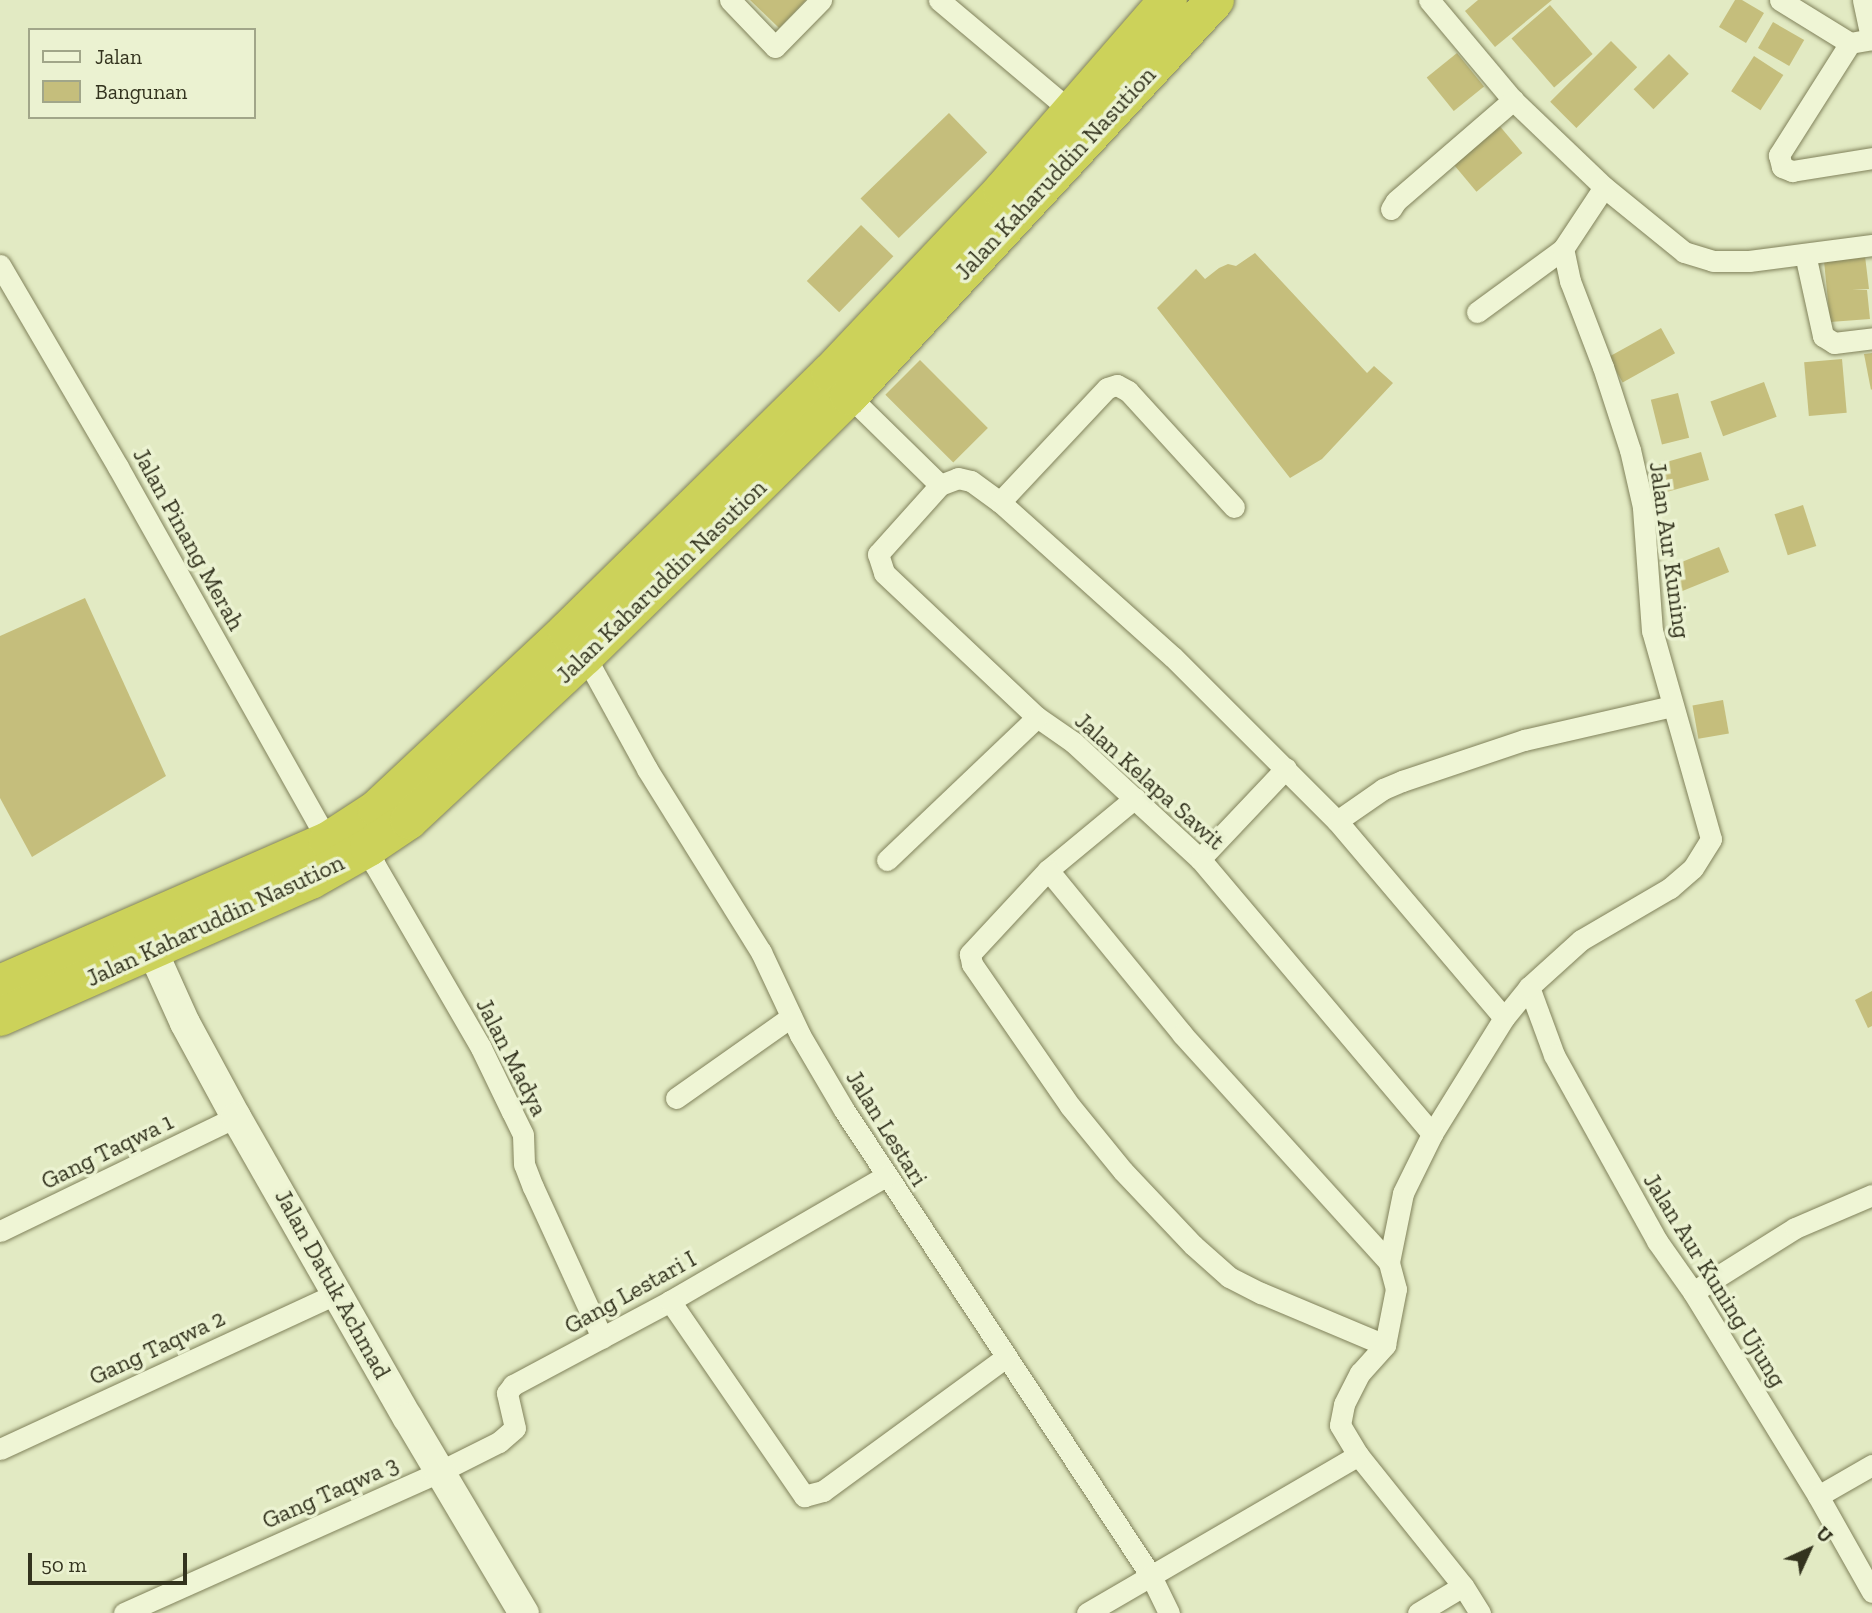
<!DOCTYPE html>
<html>
<head>
<meta charset="utf-8">
<style>
	body { margin:0 }
	#map { position:relative; width:1872px; height:1613px; overflow:hidden; background:#e2eac3; font-family:"Zilla Slab",serif }
	div>[style] { position:absolute }
	.building>* { inset:0; background:#c5be7c; transform-origin:0 0 }
	.roads { filter:drop-shadow(0 0 2px #81825b) drop-shadow(0 0 2px #81825b) }
	.street>* { height:21px; margin:-10.5px; padding:0 10.5px; transform-origin:10.5px; border-radius:10.5px; background:#eff5d5 }
	.secondary>* { height:30px; margin:-15px; padding:0 15px; transform-origin:15px; border-radius:15px; background:#eff5d5 }
	.highway>* { height:38px; margin:-19px; padding:0 19px; transform-origin:19px; border-radius:19px; background:#ccd25a }
	span { translate:-50% -50%; white-space:nowrap; text-align:center; line-height:1.15; -webkit-text-stroke:7px #ebf2d1; paint-order:stroke }
	.street-label { font-size:24px; color:#33331e }
	.legend { position:absolute; left:28px; top:28px; width:228px; height:91px; box-sizing:border-box; background:#ebf2d1; border:2px solid #a1a689; margin:0; padding:9px 12px; list-style:none; font-size:21px; color:#33331e }
	.legend li { display:flex; align-items:center; gap:14px; height:35px }
	.legend b { width:35px; border:2px solid #a1a689 }
	.north { position:absolute; left:1774px; top:1515px; width:70px; height:70px; -webkit-text-stroke:5px #ebf2d1; paint-order:stroke; rotate:45deg; font-size:19px; font-weight:700; line-height:28px; text-align:center; color:#33331e }
	.north::after { content:''; display:block; margin:auto; width:24px; height:32px; background:#33331e; clip-path:polygon(50% 0,100% 100%,50% 72%,0 100%) }
	.scale { position:absolute; left:28px; top:1553px; width:159px; height:32px; box-sizing:border-box; border:4px solid #33331e; border-top:0; padding-left:9px; font-size:21px; line-height:24px; white-space:nowrap; color:#33331e; -webkit-text-stroke:5px #ebf2d1; paint-order:stroke }
</style>
</head>
<body>
<div id="map">
	<div class="building">
		<i style="clip-path:polygon(750px 0,806px 0,779px 28px)"></i>
		<i style="clip-path:polygon(1478px 0,1552px 0,1495px 47px,1465px 11px)"></i>
		<i style="clip-path:polygon(1735px 0,1742px 0,1764px 13px,1746px 43px,1719px 27px)"></i>
		<i style="left:1550px;top:5px;width:65px;height:51px;rotate:49deg"></i>
		<i style="left:1773px;top:22px;width:36px;height:30px;rotate:30deg"></i>
		<i style="left:1611px;top:41px;width:37px;height:86px;rotate:45deg"></i>
		<i style="left:1457px;top:53px;width:43px;height:39px;rotate:51deg"></i>
		<i style="left:1669px;top:54px;width:28px;height:50px;rotate:45deg"></i>
		<i style="left:1754px;top:56px;width:35px;height:42px;rotate:33deg"></i>
		<i style="left:949px;top:113px;width:55px;height:123px;rotate:46deg"></i>
		<i style="left:1498px;top:124px;width:38px;height:60px;rotate:50deg"></i>
		<i style="left:861px;top:225px;width:45px;height:78px;rotate:44deg"></i>
		<i style="clip-path:polygon(1255px 253px,1367px 373px,1374px 366px,1393px 383px,1322px 459px,1290px 478px,1157px 308px,1196px 269px,1205px 279px,1219px 268px,1228px 264px,1236px 266px)"></i>
		<i style="clip-path:polygon(1865px 256px,1869px 289px,1852px 290px,1867px 290px,1870px 319px,1830px 322px,1824px 261px)"></i>
		<i style="left:1661px;top:328px;width:29px;height:60px;rotate:61deg"></i>
		<i style="clip-path:polygon(1872px 353px,1872px 389px,1871px 390px,1864px 354px)"></i>
		<i style="left:1842px;top:359px;width:54px;height:38px;rotate:85deg"></i>
		<i style="left:920px;top:360px;width:96px;height:49px;rotate:45deg"></i>
		<i style="left:1764px;top:382px;width:37px;height:57px;rotate:70deg"></i>
		<i style="left:1678px;top:393px;width:46px;height:28px;rotate:76deg"></i>
		<i style="left:1701px;top:452px;width:29px;height:44px;rotate:74deg"></i>
		<i style="left:1803px;top:505px;width:43px;height:30px;rotate:72deg"></i>
		<i style="left:1719px;top:547px;width:27px;height:57px;rotate:68deg"></i>
		<i style="clip-path:polygon(85px 598px,166px 776px,32px 857px,0 798px,0 636px)"></i>
		<i style="left:1723px;top:700px;width:34px;height:31px;rotate:80deg"></i>
		<i style="clip-path:polygon(1872px 991px,1872px 1026px,1868px 1028px,1855px 1000px)"></i>
	</div>
	<div class="roads">
		<div class="street">
			<i style="left:730px;top:0;width:65px;rotate:46.2deg"></i>
			<i style="left:775px;top:47px;width:66px;rotate:-45.6deg"></i>
			<i style="left:939px;top:0;width:174px;rotate:40.1deg"></i>
			<i style="left:1429px;top:0;width:131px;rotate:50deg"></i>
			<i style="left:1513px;top:100px;width:126px;rotate:43.7deg"></i>
			<i style="left:1604px;top:187px;width:103px;rotate:39.1deg"></i>
			<i style="left:1684px;top:252px;width:30px;rotate:17deg"></i>
			<i style="left:1713px;top:261px;width:36px"></i>
			<i style="left:1749px;top:261px;width:124px;rotate:-7.4deg"></i>
			<i style="left:1780px;top:0;width:82px;rotate:31.6deg"></i>
			<i style="left:1850px;top:43px;width:22px;rotate:-10deg"></i>
			<i style="left:1863px;top:0;width:40px;rotate:78deg"></i>
			<i style="left:1850px;top:43px;width:133px;rotate:122.4deg"></i>
			<i style="left:1779px;top:155px;width:12px;rotate:76deg"></i>
			<i style="left:1782px;top:167px;width:11px;rotate:22deg"></i>
			<i style="left:1792px;top:171px;width:81px;rotate:-9.2deg"></i>
			<i style="left:1391px;top:209px;width:9px;rotate:-58deg"></i>
			<i style="left:1396px;top:201px;width:155px;rotate:-40.8deg"></i>
			<i style="left:1805px;top:254px;width:84px;rotate:77.6deg"></i>
			<i style="left:1823px;top:336px;width:13px;rotate:32deg"></i>
			<i style="left:1834px;top:343px;width:38px;rotate:-7deg"></i>
			<i style="left:0;top:265px;width:234px;rotate:59.7deg"></i>
			<i style="left:118px;top:467px;width:429px;rotate:60.7deg"></i>
			<i style="left:1477px;top:312px;width:107px;rotate:-36.2deg"></i>
			<i style="left:849px;top:396px;width:127px;rotate:44.4deg"></i>
			<i style="left:940px;top:485px;width:19px;rotate:-21deg"></i>
			<i style="left:958px;top:478px;width:13px;rotate:13deg"></i>
			<i style="left:971px;top:481px;width:36px;rotate:36deg"></i>
			<i style="left:1000px;top:502px;width:232px;rotate:41.9deg"></i>
			<i style="left:1173px;top:657px;width:232px;rotate:45deg"></i>
			<i style="left:1337px;top:821px;width:258px;rotate:49.7deg"></i>
			<i style="left:940px;top:485px;width:93px;rotate:131.9deg"></i>
			<i style="left:878px;top:554px;width:20px;rotate:72deg"></i>
			<i style="left:884px;top:573px;width:210px;rotate:43.3deg"></i>
			<i style="left:1037px;top:717px;width:44px;rotate:34.8deg"></i>
			<i style="left:1073px;top:742px;width:173px;rotate:42.7deg"></i>
			<i style="left:1200px;top:859px;width:360px;rotate:49.8deg"></i>
			<i style="left:1000px;top:502px;width:156px;rotate:-46.8deg"></i>
			<i style="left:1107px;top:388px;width:10px;rotate:-17deg"></i>
			<i style="left:1117px;top:385px;width:13px;rotate:29deg"></i>
			<i style="left:1128px;top:391px;width:157px;rotate:47.6deg"></i>
			<i style="left:585px;top:656px;width:129px;rotate:61.2deg"></i>
			<i style="left:647px;top:769px;width:216px;rotate:58.1deg"></i>
			<i style="left:761px;top:952px;width:92px;rotate:64.8deg"></i>
			<i style="left:800px;top:1035px;width:87px;rotate:59.6deg"></i>
			<i style="left:844px;top:1110px;width:558px;rotate:56.62deg"></i>
			<i style="left:1151px;top:1576px;width:41px;rotate:64.1deg"></i>
			<i style="left:1135px;top:798px;width:113px;rotate:140.4deg"></i>
			<i style="left:1048px;top:870px;width:115px;rotate:132.9deg"></i>
			<i style="left:970px;top:954px;width:10px;rotate:79deg"></i>
			<i style="left:972px;top:964px;width:173px;rotate:55.4deg"></i>
			<i style="left:1070px;top:1106px;width:84px;rotate:50.8deg"></i>
			<i style="left:1123px;top:1171px;width:102px;rotate:46.6deg"></i>
			<i style="left:1193px;top:1245px;width:48px;rotate:41.6deg"></i>
			<i style="left:1229px;top:1277px;width:36px;rotate:27deg"></i>
			<i style="left:1261px;top:1293px;width:134px;rotate:22.8deg"></i>
			<i style="left:1337px;top:821px;width:56px;rotate:-34.8deg"></i>
			<i style="left:1383px;top:789px;width:21px;rotate:-23deg"></i>
			<i style="left:1402px;top:781px;width:129px;rotate:-18.6deg"></i>
			<i style="left:1524px;top:740px;width:152px;rotate:-12.9deg"></i>
			<i style="left:369px;top:847px;width:19px;rotate:72deg"></i>
			<i style="left:375px;top:865px;width:211px;rotate:59.9deg"></i>
			<i style="left:481px;top:1048px;width:71px;rotate:64.2deg"></i>
			<i style="left:512px;top:1112px;width:25px;rotate:64deg"></i>
			<i style="left:523px;top:1135px;width:29px;rotate:88deg"></i>
			<i style="left:524px;top:1164px;width:25px;rotate:69deg"></i>
			<i style="left:533px;top:1187px;width:166px;rotate:65.4deg"></i>
			<i style="left:1200px;top:859px;width:125px;rotate:-46.6deg"></i>
			<i style="left:887px;top:860px;width:207px;rotate:-43.6deg"></i>
			<i style="left:1048px;top:870px;width:212px;rotate:50.7deg"></i>
			<i style="left:1182px;top:1034px;width:308px;rotate:47.8deg"></i>
			<i style="left:1529px;top:987px;width:72px;rotate:69.8deg"></i>
			<i style="left:1554px;top:1055px;width:213px;rotate:61deg"></i>
			<i style="left:1657px;top:1241px;width:62px;rotate:54.8deg"></i>
			<i style="left:1693px;top:1292px;width:239px;rotate:58.5deg"></i>
			<i style="left:1818px;top:1496px;width:110px;rotate:60.6deg"></i>
			<i style="left:676px;top:1098px;width:141px;rotate:-35.2deg"></i>
			<i style="left:0;top:1231px;width:262px;rotate:-25.8deg"></i>
			<i style="left:1693px;top:1292px;width:120px;rotate:-32.1deg"></i>
			<i style="left:1795px;top:1228px;width:84px;rotate:-23.2deg"></i>
			<i style="left:670px;top:1301px;width:237px;rotate:55.5deg"></i>
			<i style="left:804px;top:1496px;width:20px;rotate:-15deg"></i>
			<i style="left:823px;top:1491px;width:225px;rotate:-36.2deg"></i>
			<i style="left:0;top:1449px;width:371px;rotate:-24.8deg"></i>
			<i style="left:1818px;top:1496px;width:62px;rotate:-29.9deg"></i>
			<i style="left:124px;top:1613px;width:347px;rotate:-24.1deg"></i>
			<i style="left:441px;top:1471px;width:65px;rotate:-26.6deg"></i>
			<i style="left:499px;top:1442px;width:21px;rotate:-41deg"></i>
			<i style="left:515px;top:1428px;width:36px;rotate:-103deg"></i>
			<i style="left:507px;top:1393px;width:10px;rotate:-53deg"></i>
			<i style="left:513px;top:1385px;width:178px;rotate:-28.1deg"></i>
			<i style="left:670px;top:1301px;width:250px;rotate:-30.1deg"></i>
			<i style="left:1087px;top:1613px;width:314px;rotate:-30.2deg"></i>
			<i style="left:1418px;top:1613px;width:52px;rotate:-31deg"></i>
			<i style="left:1480px;top:1613px;width:32px;rotate:-122deg"></i>
			<i style="left:1463px;top:1586px;width:168px;rotate:-128.7deg"></i>
			<i style="left:1358px;top:1455px;width:35px;rotate:-121deg"></i>
			<i style="left:1340px;top:1425px;width:21px;rotate:-79deg"></i>
			<i style="left:1344px;top:1404px;width:35px;rotate:-63deg"></i>
			<i style="left:1360px;top:1373px;width:38px;rotate:-48deg"></i>
			<i style="left:1385px;top:1345px;width:57px;rotate:-78.9deg"></i>
			<i style="left:1396px;top:1289px;width:28px;rotate:-105deg"></i>
			<i style="left:1389px;top:1262px;width:70px;rotate:-78.5deg"></i>
			<i style="left:1403px;top:1193px;width:66px;rotate:-63.8deg"></i>
			<i style="left:1432px;top:1134px;width:137px;rotate:-58.2deg"></i>
			<i style="left:1504px;top:1018px;width:40px;rotate:-51deg"></i>
			<i style="left:1529px;top:987px;width:70px;rotate:-42.1deg"></i>
			<i style="left:1581px;top:940px;width:103px;rotate:-30.3deg"></i>
			<i style="left:1670px;top:888px;width:30px;rotate:-41deg"></i>
			<i style="left:1693px;top:868px;width:34px;rotate:-58deg"></i>
			<i style="left:1711px;top:839px;width:216px;rotate:-105.8deg"></i>
			<i style="left:1652px;top:631px;width:124px;rotate:-94.2deg"></i>
			<i style="left:1643px;top:507px;width:58px;rotate:-102.8deg"></i>
			<i style="left:1630px;top:450px;width:87px;rotate:-108deg"></i>
			<i style="left:1603px;top:367px;width:92px;rotate:-111deg"></i>
			<i style="left:1570px;top:281px;width:33px;rotate:-102deg"></i>
			<i style="left:1563px;top:249px;width:74px;rotate:-56.5deg"></i>
		</div>
		<div class="secondary">
			<i style="left:152px;top:950px;width:80px;rotate:65.7deg"></i>
			<i style="left:185px;top:1023px;width:107px;rotate:61.5deg"></i>
			<i style="left:236px;top:1117px;width:347px;rotate:60.3deg"></i>
			<i style="left:408px;top:1418px;width:227px;rotate:59.3deg"></i>
		</div>
		<div class="highway">
			<i style="left:0;top:984px;width:358px;rotate:-23.6deg"></i>
			<i style="left:328px;top:841px;width:59px;rotate:-33.1deg"></i>
			<i style="left:377px;top:809px;width:260px;rotate:-43.1deg"></i>
			<i style="left:567px;top:631px;width:368px;rotate:-44.5deg"></i>
			<i style="left:830px;top:373px;width:250px;rotate:-46.6deg"></i>
			<i style="left:1002px;top:191px;width:253px;rotate:-49deg"></i>
			<i style="left:0;top:1017px;width:340px;rotate:-23.8deg"></i>
			<i style="left:311px;top:880px;width:67px;rotate:-29.6deg"></i>
			<i style="left:369px;top:847px;width:48px;rotate:-34deg"></i>
			<i style="left:409px;top:820px;width:241px;rotate:-43deg"></i>
			<i style="left:585px;top:656px;width:371px;rotate:-44.6deg"></i>
			<i style="left:849px;top:396px;width:539px;rotate:-47.25deg"></i>
		</div>
	</div>
	<div class="street-label">
		<span style="left:1055px;top:173px;rotate:-47deg">Jalan Kaharuddin Nasution</span>
		<span style="left:189px;top:539px;rotate:61deg">Jalan Pinang Merah</span>
		<span style="left:1670px;top:550px;rotate:82deg">Jalan Aur Kuning</span>
		<span style="left:661px;top:581px;rotate:-44deg">Jalan Kaharuddin Nasution</span>
		<span style="left:1150px;top:781px;rotate:42deg">Jalan Kelapa Sawit</span>
		<span style="left:215px;top:920px;rotate:-25deg">Jalan Kaharuddin Nasution</span>
		<span style="left:512px;top:1057px;rotate:63deg">Jalan Madya</span>
		<span style="left:887px;top:1128px;rotate:58deg">Jalan Lestari</span>
		<span style="left:107px;top:1151px;rotate:-26deg">Gang Taqwa 1</span>
		<span style="left:1715px;top:1280px;rotate:58deg">Jalan Aur Kuning Ujung</span>
		<span style="left:333px;top:1284px;rotate:61deg">Jalan Datuk Achmad</span>
		<span style="left:630px;top:1292px;rotate:-29deg">Gang Lestari I</span>
		<span style="left:157px;top:1347px;rotate:-25deg">Gang Taqwa 2</span>
		<span style="left:330px;top:1492px;rotate:-24deg">Gang Taqwa 3</span>
	</div>
	<ul class="legend">
	<li><b style="height:9px;background:#eff5d5"></b>Jalan</li>
	<li><b style="height:19px;background:#c5be7c"></b>Bangunan</li>
	</ul>
	<div class="north">U</div>
	<div class="scale">50 m</div>
</div>
</body>
</html>
